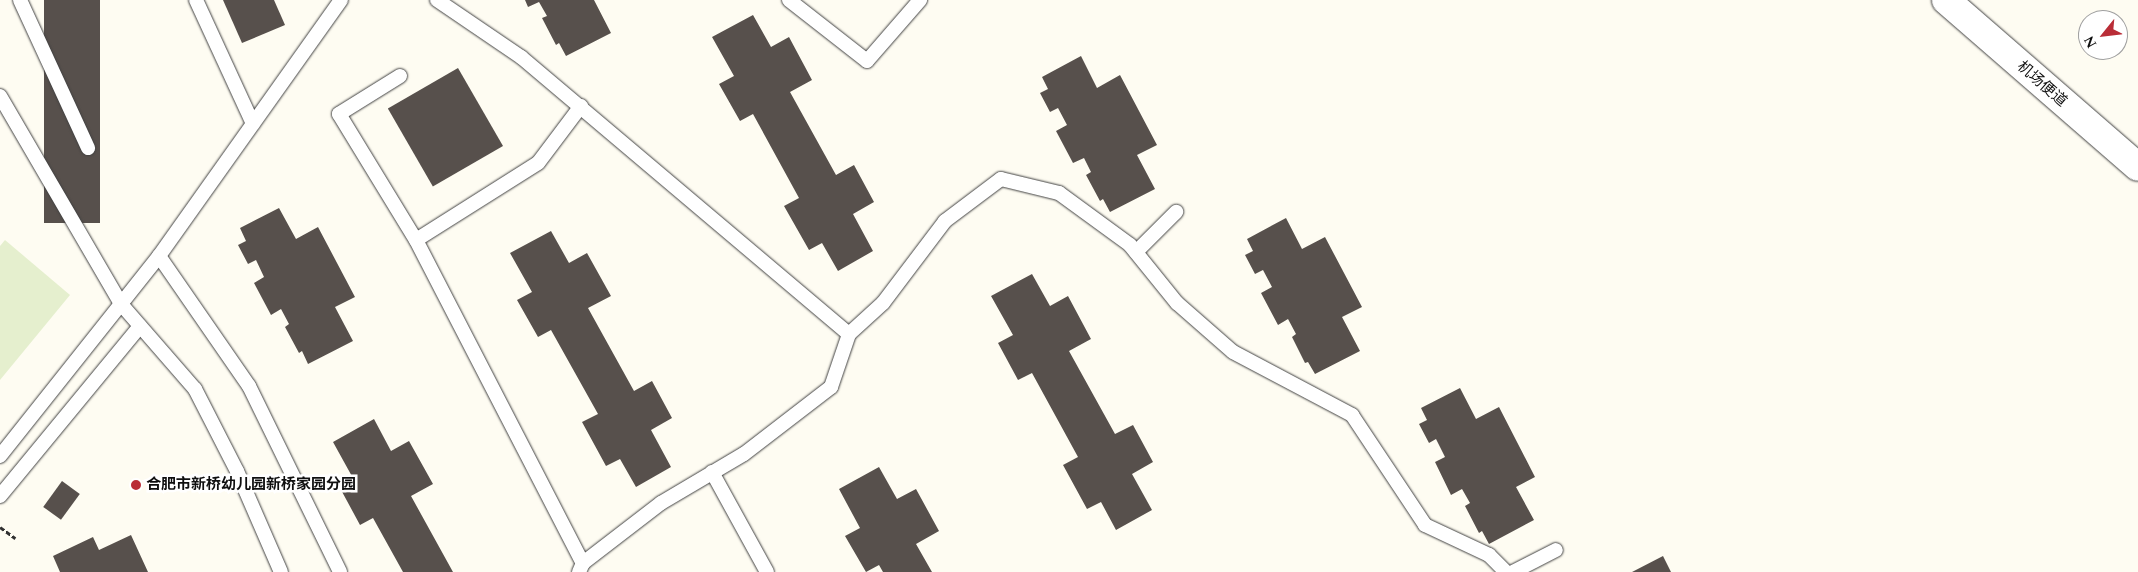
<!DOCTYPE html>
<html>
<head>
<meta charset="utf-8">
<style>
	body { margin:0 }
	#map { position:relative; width:2138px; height:572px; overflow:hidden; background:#fefcf2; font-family:Spectral,"Noto Sans SC",serif }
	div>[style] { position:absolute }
	.pitch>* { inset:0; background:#e5efce }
	.building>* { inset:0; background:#57504c; transform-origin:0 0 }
	.path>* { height:3px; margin-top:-1.5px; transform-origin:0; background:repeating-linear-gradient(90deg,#313131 0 5px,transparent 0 7.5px) }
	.roads { filter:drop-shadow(0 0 1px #424242) drop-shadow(0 0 1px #424242) }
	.lane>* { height:14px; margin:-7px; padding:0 7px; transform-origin:7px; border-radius:7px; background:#fff }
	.street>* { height:28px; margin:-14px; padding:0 14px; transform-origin:14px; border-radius:14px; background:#fff }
	.dots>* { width:14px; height:14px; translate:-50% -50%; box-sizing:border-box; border:2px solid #fff; border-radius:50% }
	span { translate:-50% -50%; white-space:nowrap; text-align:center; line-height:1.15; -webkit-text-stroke:5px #fff; paint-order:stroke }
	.street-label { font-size:15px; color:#0f0f0f }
	.poi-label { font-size:15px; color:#0f0f0f; font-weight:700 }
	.left { translate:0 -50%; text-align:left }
	.north { position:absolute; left:2078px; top:10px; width:50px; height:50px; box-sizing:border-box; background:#fff; border:1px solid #9f9f9f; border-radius:50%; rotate:241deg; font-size:14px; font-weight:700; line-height:20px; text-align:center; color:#0f0f0f }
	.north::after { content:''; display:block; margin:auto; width:18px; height:22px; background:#b92d37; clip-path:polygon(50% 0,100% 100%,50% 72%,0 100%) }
</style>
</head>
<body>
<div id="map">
	<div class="pitch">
		<i style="clip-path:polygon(5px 240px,70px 295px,0 380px,0 246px)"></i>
	</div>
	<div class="building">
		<i style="left:44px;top:0;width:56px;height:223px"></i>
		<i style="clip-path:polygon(223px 0,274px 0,285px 25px,242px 43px)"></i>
		<i style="clip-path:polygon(525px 0,594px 0,611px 33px,566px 56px,559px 43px,556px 45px,542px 18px,547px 16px,539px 2px,528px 7px)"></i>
		<i style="clip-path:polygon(753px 15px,771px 47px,789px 37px,812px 80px,790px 92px,836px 175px,854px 165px,874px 202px,853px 214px,873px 251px,838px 271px,822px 243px,809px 250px,784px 206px,799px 198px,753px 114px,740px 121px,719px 84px,734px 76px,712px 37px)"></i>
		<i style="clip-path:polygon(1081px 56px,1097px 88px,1120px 75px,1157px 145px,1137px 155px,1155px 189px,1110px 212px,1103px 199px,1100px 201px,1086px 175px,1091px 172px,1084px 158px,1073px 163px,1056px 131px,1067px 125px,1058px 108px,1050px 112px,1040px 93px,1048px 89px,1042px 77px)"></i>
		<i style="left:458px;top:68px;width:90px;height:81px;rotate:60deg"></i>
		<i style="clip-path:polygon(279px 208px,296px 239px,318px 227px,355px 297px,335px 307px,353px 341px,308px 364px,302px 351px,299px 353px,285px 327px,289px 324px,281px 309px,271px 315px,254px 283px,264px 277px,256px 260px,248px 264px,238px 245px,246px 241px,240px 228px)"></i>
		<i style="clip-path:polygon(1286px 218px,1302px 249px,1325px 237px,1362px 307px,1342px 317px,1360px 351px,1315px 374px,1308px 362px,1305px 363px,1292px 337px,1296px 334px,1288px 319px,1278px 325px,1261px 293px,1272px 287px,1263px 270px,1255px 274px,1245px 255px,1253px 251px,1247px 239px)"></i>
		<i style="clip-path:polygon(551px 231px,569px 263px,587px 253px,611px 296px,588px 308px,634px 391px,652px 381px,672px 418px,651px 430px,671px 467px,636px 487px,620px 459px,606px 466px,582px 422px,598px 414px,551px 330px,538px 337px,517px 300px,532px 292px,510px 253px)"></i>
		<i style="clip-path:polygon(1032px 274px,1050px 306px,1068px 296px,1091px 339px,1069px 351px,1115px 434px,1133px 425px,1153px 462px,1132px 474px,1152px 510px,1116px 530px,1101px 502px,1087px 509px,1063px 465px,1078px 457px,1032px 373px,1018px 380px,998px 343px,1013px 335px,991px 296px)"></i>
		<i style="clip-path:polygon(1460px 388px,1476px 419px,1499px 407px,1535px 477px,1516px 487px,1534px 520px,1489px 544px,1482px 531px,1479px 533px,1465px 506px,1470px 503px,1462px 489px,1451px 495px,1435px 462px,1445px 457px,1436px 439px,1429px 443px,1419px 424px,1427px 420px,1421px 408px)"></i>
		<i style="clip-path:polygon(374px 419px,391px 451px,409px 441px,433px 484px,411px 496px,453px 572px,403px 572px,373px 518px,360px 525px,340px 488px,354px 480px,333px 442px)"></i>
		<i style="clip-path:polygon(879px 467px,897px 499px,916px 489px,939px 531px,916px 544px,932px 572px,883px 572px,879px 565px,866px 572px,845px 536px,860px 528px,839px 489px)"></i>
		<i style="left:62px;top:481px;width:22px;height:32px;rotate:36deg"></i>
		<i style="clip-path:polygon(131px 535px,148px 572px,60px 572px,53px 556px,93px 537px,99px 550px)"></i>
		<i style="clip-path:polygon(1663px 556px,1671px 572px,1632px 572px)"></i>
	</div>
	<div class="path">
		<i style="left:0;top:527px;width:19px;rotate:36deg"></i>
	</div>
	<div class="roads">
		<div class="lane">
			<i style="left:20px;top:0;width:163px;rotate:65.3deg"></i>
			<i style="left:196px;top:0;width:136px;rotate:65.3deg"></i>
			<i style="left:437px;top:0;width:102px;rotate:34.2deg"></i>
			<i style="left:521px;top:57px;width:429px;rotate:40.2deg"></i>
			<i style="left:849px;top:334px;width:46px;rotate:-42.4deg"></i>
			<i style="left:883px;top:303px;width:103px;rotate:-52.9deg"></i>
			<i style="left:945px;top:221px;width:70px;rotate:-36.9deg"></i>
			<i style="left:1001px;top:179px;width:60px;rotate:13.6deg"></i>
			<i style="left:1059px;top:193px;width:88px;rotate:36.2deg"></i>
			<i style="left:1130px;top:245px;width:75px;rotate:51deg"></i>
			<i style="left:1177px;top:303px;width:74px;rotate:41.2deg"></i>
			<i style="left:1233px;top:352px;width:135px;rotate:27.9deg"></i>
			<i style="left:1352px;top:415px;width:132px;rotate:56.4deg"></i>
			<i style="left:1425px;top:525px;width:71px;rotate:25.1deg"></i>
			<i style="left:1489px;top:555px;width:24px;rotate:45deg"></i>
			<i style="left:789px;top:0;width:99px;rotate:38deg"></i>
			<i style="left:867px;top:61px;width:81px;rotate:-49deg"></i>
			<i style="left:400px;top:76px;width:72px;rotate:148.1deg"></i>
			<i style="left:339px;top:114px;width:148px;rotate:58.6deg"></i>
			<i style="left:0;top:96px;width:241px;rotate:59.8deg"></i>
			<i style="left:121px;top:304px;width:113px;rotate:49deg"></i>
			<i style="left:195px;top:389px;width:92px;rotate:62.9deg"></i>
			<i style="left:237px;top:471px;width:110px;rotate:66.5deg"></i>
			<i style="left:581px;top:106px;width:71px;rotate:127deg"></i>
			<i style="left:538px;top:163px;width:144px;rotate:147.7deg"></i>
			<i style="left:416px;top:240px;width:364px;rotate:62.7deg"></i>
			<i style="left:1136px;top:252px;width:57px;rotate:-45deg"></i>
			<i style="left:159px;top:256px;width:158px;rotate:55.3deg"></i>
			<i style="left:249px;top:386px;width:207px;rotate:63.9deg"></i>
			<i style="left:0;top:456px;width:256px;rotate:-51.5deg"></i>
			<i style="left:159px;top:256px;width:314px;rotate:-54.6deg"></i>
			<i style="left:712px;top:472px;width:114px;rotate:61.2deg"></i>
			<i style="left:0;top:496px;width:220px;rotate:-50.5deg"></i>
			<i style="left:579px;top:572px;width:10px;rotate:-66deg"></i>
			<i style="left:583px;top:563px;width:98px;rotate:-37.6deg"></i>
			<i style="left:661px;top:503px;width:96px;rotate:-30.6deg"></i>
			<i style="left:744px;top:454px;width:110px;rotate:-37.6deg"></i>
			<i style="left:831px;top:387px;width:56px;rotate:-71.2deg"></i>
			<i style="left:1513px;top:572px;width:48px;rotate:-27.1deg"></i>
		</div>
		<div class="street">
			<i style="left:1946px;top:0;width:254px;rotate:41deg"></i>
		</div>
	</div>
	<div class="dots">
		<i style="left:136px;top:485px;background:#b92d37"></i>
	</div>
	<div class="street-label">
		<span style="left:2042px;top:84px;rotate:41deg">机场便道</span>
	</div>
	<div class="poi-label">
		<span class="left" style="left:146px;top:485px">合肥市新桥幼儿园新桥家园分园</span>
	</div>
	<div class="north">N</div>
</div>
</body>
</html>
